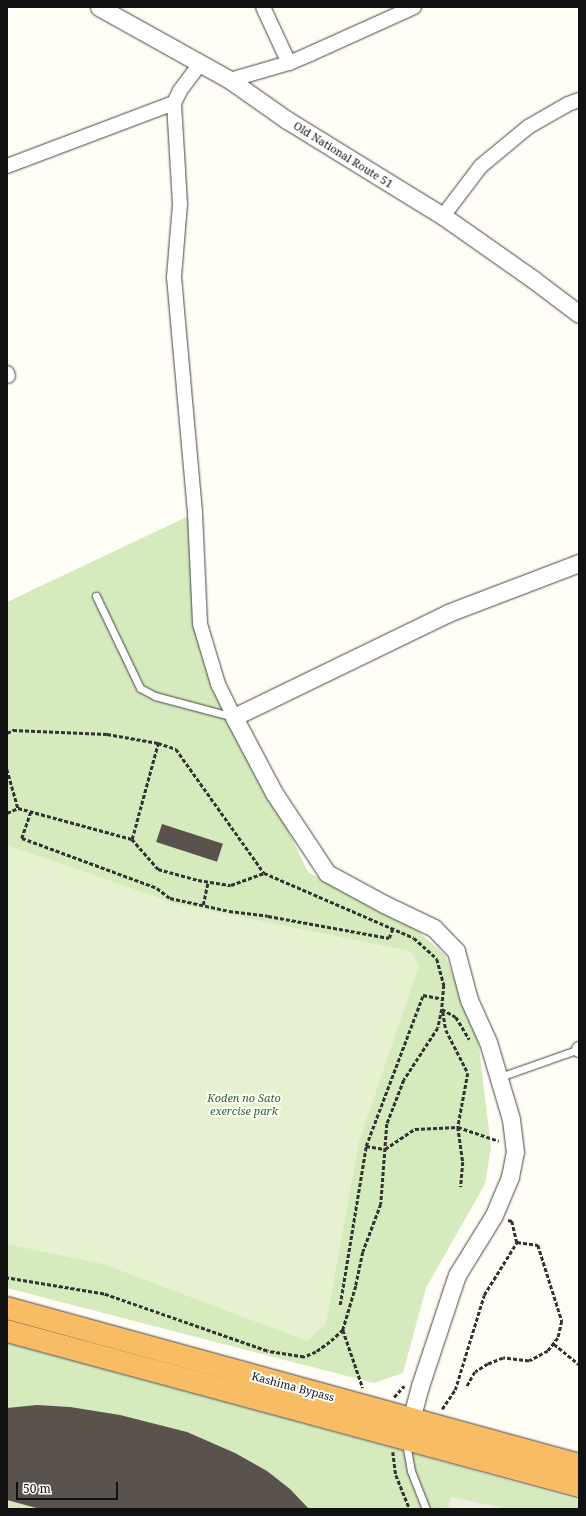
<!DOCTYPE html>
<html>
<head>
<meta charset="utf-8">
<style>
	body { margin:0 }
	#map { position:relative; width:586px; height:1516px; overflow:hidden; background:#fffdf5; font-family:"Noto Serif",serif }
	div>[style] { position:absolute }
	.green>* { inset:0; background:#d5ebbd }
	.pitch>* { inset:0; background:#e6f2cf }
	.plaza>* { inset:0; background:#f1ede2 }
	.building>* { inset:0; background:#5a524d; transform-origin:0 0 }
	.path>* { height:2.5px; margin-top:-1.25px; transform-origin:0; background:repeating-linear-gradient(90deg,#333 0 4px,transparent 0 6px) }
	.roads { filter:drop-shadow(0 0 1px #444) drop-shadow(0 0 1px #444) }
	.service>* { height:7px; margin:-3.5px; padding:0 3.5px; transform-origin:3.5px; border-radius:3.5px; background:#fff }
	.minor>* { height:14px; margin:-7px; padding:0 7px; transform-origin:7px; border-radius:7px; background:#fff }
	.tertiary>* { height:17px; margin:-8.5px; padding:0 8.5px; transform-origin:8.5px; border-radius:8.5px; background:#fff }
	.trunk>* { height:22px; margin:-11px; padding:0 11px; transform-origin:11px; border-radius:11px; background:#f7bc64 }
	span { translate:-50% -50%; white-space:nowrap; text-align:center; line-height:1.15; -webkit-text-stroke:4px #fff; paint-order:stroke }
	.street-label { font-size:11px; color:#111 }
	.park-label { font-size:11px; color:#2f6b1f; font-style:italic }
	.frame { position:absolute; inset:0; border:8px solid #111; pointer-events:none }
	.scale { position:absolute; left:16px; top:1482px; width:102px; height:18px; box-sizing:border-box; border:2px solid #111; border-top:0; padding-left:5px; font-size:12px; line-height:14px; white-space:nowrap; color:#111; -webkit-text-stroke:3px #fff; paint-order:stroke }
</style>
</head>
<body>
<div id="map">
	<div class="green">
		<i style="clip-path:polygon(195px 513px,200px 624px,218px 684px,308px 872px,412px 926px,445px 955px,478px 1039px,491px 1147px,485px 1184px,426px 1288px,403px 1373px,374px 1383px,7px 1288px,7px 602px)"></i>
		<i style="clip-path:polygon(7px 1343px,433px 1459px,579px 1500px,579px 1509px,7px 1509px)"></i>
	</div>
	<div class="pitch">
		<i style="clip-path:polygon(7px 845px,177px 904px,410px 951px,419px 965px,359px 1142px,326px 1324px,307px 1341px,103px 1264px,7px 1244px)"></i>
	</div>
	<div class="plaza">
		<i style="clip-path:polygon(451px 1497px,507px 1509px,448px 1509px)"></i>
	</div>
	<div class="building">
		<i style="left:162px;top:824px;width:64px;height:19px;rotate:18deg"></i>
		<i style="clip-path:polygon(37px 1405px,70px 1407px,120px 1415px,187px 1432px,235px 1453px,267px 1471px,290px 1489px,309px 1509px,40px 1509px,7px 1500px,7px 1408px)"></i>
	</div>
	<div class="path">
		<i style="left:7px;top:733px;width:7px;rotate:-27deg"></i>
		<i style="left:13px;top:730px;width:94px;rotate:2.4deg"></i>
		<i style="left:107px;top:734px;width:52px;rotate:10deg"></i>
		<i style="left:158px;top:743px;width:19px;rotate:18deg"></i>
		<i style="left:176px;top:749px;width:152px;rotate:54.6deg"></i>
		<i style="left:7px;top:769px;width:41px;rotate:74.2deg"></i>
		<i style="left:31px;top:812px;width:28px;rotate:109deg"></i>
		<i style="left:22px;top:838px;width:144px;rotate:20.3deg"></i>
		<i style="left:157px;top:888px;width:16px;rotate:38deg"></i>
		<i style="left:170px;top:898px;width:60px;rotate:12.4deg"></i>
		<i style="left:229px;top:911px;width:39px;rotate:7deg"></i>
		<i style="left:268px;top:916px;width:123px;rotate:10.3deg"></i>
		<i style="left:389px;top:938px;width:9px;rotate:-69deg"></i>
		<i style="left:7px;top:813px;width:12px;rotate:-24deg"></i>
		<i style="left:18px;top:808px;width:118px;rotate:15.2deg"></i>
		<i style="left:132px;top:839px;width:40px;rotate:49deg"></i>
		<i style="left:158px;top:869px;width:41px;rotate:15.4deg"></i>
		<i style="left:198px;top:880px;width:33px;rotate:9deg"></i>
		<i style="left:231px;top:885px;width:35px;rotate:-20deg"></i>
		<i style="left:264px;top:873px;width:163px;rotate:23.4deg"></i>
		<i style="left:414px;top:938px;width:31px;rotate:42deg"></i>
		<i style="left:437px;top:959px;width:27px;rotate:75deg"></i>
		<i style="left:444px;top:985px;width:24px;rotate:95deg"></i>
		<i style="left:442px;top:1009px;width:19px;rotate:102deg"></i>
		<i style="left:438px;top:1028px;width:62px;rotate:123.2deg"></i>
		<i style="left:404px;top:1080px;width:47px;rotate:111.1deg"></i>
		<i style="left:387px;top:1124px;width:80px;rotate:94.3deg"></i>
		<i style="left:381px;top:1204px;width:51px;rotate:110.6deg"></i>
		<i style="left:363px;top:1252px;width:35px;rotate:102deg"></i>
		<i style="left:356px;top:1286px;width:46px;rotate:106.5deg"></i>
		<i style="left:343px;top:1330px;width:18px;rotate:137deg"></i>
		<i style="left:330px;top:1342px;width:17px;rotate:144deg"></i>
		<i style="left:316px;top:1352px;width:13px;rotate:157deg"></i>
		<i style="left:304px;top:1357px;width:37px;rotate:-171deg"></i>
		<i style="left:267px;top:1351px;width:173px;rotate:-160.7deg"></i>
		<i style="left:104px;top:1294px;width:98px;rotate:-170.6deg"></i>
		<i style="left:132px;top:839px;width:99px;rotate:-74.8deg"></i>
		<i style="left:203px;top:905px;width:24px;rotate:-78deg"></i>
		<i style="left:442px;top:1009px;width:16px;rotate:30deg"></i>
		<i style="left:456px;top:1017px;width:26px;rotate:59deg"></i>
		<i style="left:443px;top:1012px;width:18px;rotate:81deg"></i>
		<i style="left:446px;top:1030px;width:48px;rotate:62.9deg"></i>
		<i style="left:468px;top:1073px;width:55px;rotate:100.5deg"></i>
		<i style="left:458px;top:1127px;width:35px;rotate:82deg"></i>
		<i style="left:463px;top:1162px;width:25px;rotate:95deg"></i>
		<i style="left:366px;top:1146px;width:19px;rotate:9deg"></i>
		<i style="left:385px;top:1149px;width:36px;rotate:-34deg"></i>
		<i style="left:415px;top:1129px;width:43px;rotate:-2.7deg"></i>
		<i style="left:458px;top:1127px;width:43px;rotate:18.9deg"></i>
		<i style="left:508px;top:1220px;width:4px;rotate:14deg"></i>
		<i style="left:512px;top:1221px;width:22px;rotate:77deg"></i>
		<i style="left:340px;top:1305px;width:161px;rotate:-80.7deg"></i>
		<i style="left:366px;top:1146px;width:161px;rotate:-69.3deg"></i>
		<i style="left:423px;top:995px;width:20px;rotate:11deg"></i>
		<i style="left:343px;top:1330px;width:61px;rotate:71deg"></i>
		<i style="left:554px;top:1344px;width:32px;rotate:39deg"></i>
		<i style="left:394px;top:1397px;width:15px;rotate:-48deg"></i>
		<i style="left:442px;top:1409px;width:23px;rotate:-56deg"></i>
		<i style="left:455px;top:1390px;width:99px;rotate:-73deg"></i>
		<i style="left:484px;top:1295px;width:62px;rotate:-58.1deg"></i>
		<i style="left:517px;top:1242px;width:21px;rotate:8deg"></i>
		<i style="left:538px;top:1245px;width:80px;rotate:72.5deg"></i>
		<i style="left:562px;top:1321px;width:17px;rotate:103deg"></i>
		<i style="left:558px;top:1338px;width:16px;rotate:128deg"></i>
		<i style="left:548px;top:1351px;width:21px;rotate:152deg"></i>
		<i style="left:529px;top:1361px;width:26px;rotate:-173deg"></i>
		<i style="left:503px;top:1358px;width:16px;rotate:158deg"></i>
		<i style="left:488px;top:1364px;width:15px;rotate:148deg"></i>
		<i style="left:475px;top:1372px;width:18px;rotate:119deg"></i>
		<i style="left:393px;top:1452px;width:23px;rotate:83deg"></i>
		<i style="left:396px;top:1475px;width:37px;rotate:68deg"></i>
	</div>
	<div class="roads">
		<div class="service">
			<i style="left:96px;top:596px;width:102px;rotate:64.4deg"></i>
			<i style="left:140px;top:688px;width:17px;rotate:28deg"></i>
			<i style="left:155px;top:696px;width:82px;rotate:14.9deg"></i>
			<i style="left:500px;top:1077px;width:84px;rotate:-19.5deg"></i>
			<i style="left:406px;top:1443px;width:28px;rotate:80deg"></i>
			<i style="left:411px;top:1471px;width:41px;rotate:68.5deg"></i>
		</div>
		<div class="minor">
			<i style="left:263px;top:7px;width:62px;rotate:65.1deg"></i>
			<i style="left:200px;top:64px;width:34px;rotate:127deg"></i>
			<i style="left:180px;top:91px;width:13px;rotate:117deg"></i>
			<i style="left:174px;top:103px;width:101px;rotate:86.6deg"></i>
			<i style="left:180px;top:204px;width:73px;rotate:94.7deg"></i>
			<i style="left:174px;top:277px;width:237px;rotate:84.9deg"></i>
			<i style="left:195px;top:513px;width:111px;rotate:87.4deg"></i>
			<i style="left:200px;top:624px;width:63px;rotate:73.3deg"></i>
			<i style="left:218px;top:684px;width:37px;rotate:64deg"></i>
			<i style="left:230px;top:80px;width:61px;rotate:-16.1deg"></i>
			<i style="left:289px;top:63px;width:23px;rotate:-23deg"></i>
			<i style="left:310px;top:54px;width:114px;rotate:-24.3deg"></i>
			<i style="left:7px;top:166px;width:178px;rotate:-20.7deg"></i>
			<i style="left:443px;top:216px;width:63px;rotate:-52.8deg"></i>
			<i style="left:481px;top:166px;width:61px;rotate:-39.7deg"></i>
			<i style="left:528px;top:127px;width:46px;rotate:-29.9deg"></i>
			<i style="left:568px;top:104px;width:12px;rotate:-20deg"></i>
			<i style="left:7px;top:373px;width:3px;rotate:72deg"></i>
			<i style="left:579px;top:1049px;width:1px;rotate:90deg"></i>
		</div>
		<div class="tertiary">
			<i style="left:99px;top:7px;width:150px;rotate:29.1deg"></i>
			<i style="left:230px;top:80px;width:70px;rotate:35.1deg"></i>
			<i style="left:287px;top:120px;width:183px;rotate:31.6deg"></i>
			<i style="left:443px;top:216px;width:111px;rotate:35.1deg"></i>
			<i style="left:534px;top:280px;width:56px;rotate:37.1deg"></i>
			<i style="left:408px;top:1431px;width:47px;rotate:-75.1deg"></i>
			<i style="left:420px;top:1386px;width:117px;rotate:-71.6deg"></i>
			<i style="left:457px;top:1275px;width:70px;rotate:-58.3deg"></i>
			<i style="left:494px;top:1215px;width:41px;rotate:-67.2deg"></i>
			<i style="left:510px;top:1177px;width:25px;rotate:-79deg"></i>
			<i style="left:515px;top:1152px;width:33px;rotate:-97deg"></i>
			<i style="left:511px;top:1119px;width:80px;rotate:-106.6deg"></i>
			<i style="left:488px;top:1042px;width:46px;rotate:-114.3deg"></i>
			<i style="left:469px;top:1000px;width:51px;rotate:-104.9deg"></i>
			<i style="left:456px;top:951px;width:32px;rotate:-134deg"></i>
			<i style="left:434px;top:928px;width:55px;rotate:-154.4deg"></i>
			<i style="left:384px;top:904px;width:65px;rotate:-151.5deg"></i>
			<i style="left:327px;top:873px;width:96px;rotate:-123.5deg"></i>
			<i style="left:274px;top:793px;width:86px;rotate:-117.8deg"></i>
			<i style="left:234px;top:717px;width:238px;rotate:-25.9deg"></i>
			<i style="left:448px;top:613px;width:140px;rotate:-20.9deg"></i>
		</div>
		<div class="trunk">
			<i style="left:7px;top:1308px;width:593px;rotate:15.35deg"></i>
			<i style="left:7px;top:1331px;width:593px;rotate:15.16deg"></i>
		</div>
	</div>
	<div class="street-label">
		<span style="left:343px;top:155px;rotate:32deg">Old National Route 51</span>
		<span style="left:293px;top:1387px;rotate:15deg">Kashima Bypass</span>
	</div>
	<div class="park-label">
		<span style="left:244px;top:1105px">Koden no Sato<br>exercise park</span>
	</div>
	<div class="frame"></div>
	<div class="scale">50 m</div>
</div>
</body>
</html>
